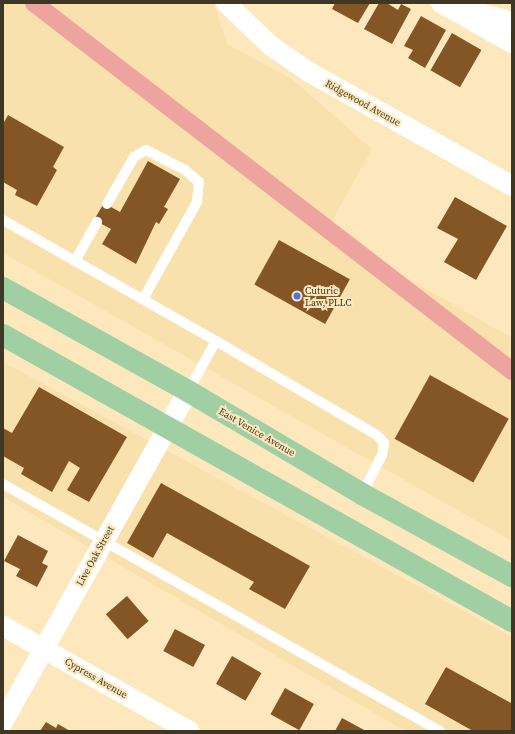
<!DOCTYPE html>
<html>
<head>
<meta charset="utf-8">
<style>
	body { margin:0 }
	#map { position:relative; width:515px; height:734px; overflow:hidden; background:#fde8bd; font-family:"Source Serif 4",serif }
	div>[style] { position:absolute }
	.built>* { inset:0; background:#f9e1ae }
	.canal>* { height:18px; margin:-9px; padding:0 9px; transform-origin:9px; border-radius:9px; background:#eea49e }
	.building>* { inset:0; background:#845625; transform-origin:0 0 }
	.lane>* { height:10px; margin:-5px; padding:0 5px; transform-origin:5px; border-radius:5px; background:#fff }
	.street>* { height:20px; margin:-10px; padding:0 10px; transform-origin:10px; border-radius:10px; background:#fff }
	.primary>* { height:22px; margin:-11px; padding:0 11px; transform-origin:11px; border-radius:11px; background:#a0cfa3 }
	.dots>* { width:11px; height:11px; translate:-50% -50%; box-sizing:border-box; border:2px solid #fde8bd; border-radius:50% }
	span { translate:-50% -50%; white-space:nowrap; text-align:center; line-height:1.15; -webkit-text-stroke:4px #fde8bd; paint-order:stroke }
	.street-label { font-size:10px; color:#3f3726 }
	.poi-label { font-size:10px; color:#3f3726 }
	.left { translate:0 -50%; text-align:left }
	.frame { position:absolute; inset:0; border:4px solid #3f3726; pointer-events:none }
</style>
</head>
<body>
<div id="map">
	<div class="built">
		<i style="clip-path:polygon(3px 3px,214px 3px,227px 44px,292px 79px,372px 149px,327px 230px,329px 234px,512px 338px,512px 541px,3px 253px)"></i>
		<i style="clip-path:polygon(3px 362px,512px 637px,512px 731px,405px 731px,3px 497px)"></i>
	</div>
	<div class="canal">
		<i style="left:34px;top:3px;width:603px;rotate:37.59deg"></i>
	</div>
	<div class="building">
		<i style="clip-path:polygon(335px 3px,370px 3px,358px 23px,332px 9px)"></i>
		<i style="clip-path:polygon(379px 3px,387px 3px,398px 10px,401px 4px,411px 9px,392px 44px,364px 29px)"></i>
		<i style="clip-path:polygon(421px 16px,446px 30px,425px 68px,408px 58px,413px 50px,404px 46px)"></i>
		<i style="left:452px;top:33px;width:34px;height:43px;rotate:30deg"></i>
		<i style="clip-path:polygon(8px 115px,64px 147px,53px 167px,57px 170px,37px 206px,15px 195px,17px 190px,3px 182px,3px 124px)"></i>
		<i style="clip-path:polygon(148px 161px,180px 179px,164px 207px,168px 209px,159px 224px,156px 222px,136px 264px,102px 244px,111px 229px,94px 220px,104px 203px,120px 212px)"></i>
		<i style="clip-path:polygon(455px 197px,507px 226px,476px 280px,444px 262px,458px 239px,437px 228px)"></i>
		<i style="left:279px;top:240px;width:81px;height:51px;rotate:29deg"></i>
		<i style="left:430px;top:375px;width:90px;height:73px;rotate:29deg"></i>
		<i style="clip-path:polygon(39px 387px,127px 437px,89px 502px,67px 490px,80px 468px,69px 461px,52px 492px,21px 474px,24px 468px,3px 456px,3px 428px,12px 433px)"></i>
		<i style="clip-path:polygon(161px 483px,310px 566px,285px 609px,249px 589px,254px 582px,167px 533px,153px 558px,127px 543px)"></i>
		<i style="clip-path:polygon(18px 535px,48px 551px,42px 563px,48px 566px,37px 587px,16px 576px,20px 569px,4px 561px)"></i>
		<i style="left:127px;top:596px;width:33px;height:28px;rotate:49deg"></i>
		<i style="left:175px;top:629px;width:34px;height:25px;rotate:28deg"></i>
		<i style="left:232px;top:656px;width:34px;height:32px;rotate:30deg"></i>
		<i style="clip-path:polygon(446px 667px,511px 703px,512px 701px,512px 731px,473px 731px,425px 704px)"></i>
		<i style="left:285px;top:688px;width:33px;height:30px;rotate:29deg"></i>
		<i style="clip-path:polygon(342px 718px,366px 731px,335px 731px)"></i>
		<i style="clip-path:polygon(46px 722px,56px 728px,58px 724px,70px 731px,40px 731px)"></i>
	</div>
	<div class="lane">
		<i style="left:107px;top:204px;width:54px;rotate:-60.1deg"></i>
		<i style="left:134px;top:157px;width:14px;rotate:-30deg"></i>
		<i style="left:146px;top:150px;width:44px;rotate:27.1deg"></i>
		<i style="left:185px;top:170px;width:18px;rotate:41deg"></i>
		<i style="left:199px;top:182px;width:20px;rotate:96deg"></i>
		<i style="left:197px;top:202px;width:111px;rotate:119.1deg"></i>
		<i style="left:3px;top:220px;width:245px;rotate:29.6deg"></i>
		<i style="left:216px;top:341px;width:57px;rotate:119.2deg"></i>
		<i style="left:75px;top:261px;width:45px;rotate:-60.6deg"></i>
		<i style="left:216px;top:341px;width:186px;rotate:30.3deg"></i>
		<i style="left:377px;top:435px;width:11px;rotate:49deg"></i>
		<i style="left:384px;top:443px;width:12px;rotate:99deg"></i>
		<i style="left:382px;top:455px;width:44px;rotate:117.1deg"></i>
		<i style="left:3px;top:484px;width:502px;rotate:29.48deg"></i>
	</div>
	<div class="street">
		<i style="left:226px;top:3px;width:62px;rotate:43.7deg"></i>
		<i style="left:271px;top:46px;width:46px;rotate:34.4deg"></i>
		<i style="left:309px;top:72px;width:233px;rotate:29.3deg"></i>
		<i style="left:441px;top:3px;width:81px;rotate:29.4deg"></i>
		<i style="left:471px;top:11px;width:42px;rotate:15deg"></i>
		<i style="left:3px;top:626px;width:214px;rotate:29.4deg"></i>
		<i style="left:3px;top:722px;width:379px;rotate:-60.8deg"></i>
	</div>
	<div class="primary">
		<i style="left:3px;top:288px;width:212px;rotate:29.1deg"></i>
		<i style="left:188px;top:391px;width:202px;rotate:30.6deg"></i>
		<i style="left:362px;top:494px;width:171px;rotate:28.7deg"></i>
		<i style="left:3px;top:335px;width:584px;rotate:29.33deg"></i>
	</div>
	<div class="dots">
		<i style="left:297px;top:296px;background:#4775e7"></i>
	</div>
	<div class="street-label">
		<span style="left:363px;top:103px;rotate:29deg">Ridgewood Avenue</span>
		<span style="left:257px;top:432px;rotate:30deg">East Venice Avenue</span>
		<span style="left:95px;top:556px;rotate:-61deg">Live Oak Street</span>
		<span style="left:96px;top:678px;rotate:30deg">Cypress Avenue</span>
	</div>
	<div class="poi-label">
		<span class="left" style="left:305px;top:296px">Cuturic<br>Law, PLLC</span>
	</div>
	<div class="frame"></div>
</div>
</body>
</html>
